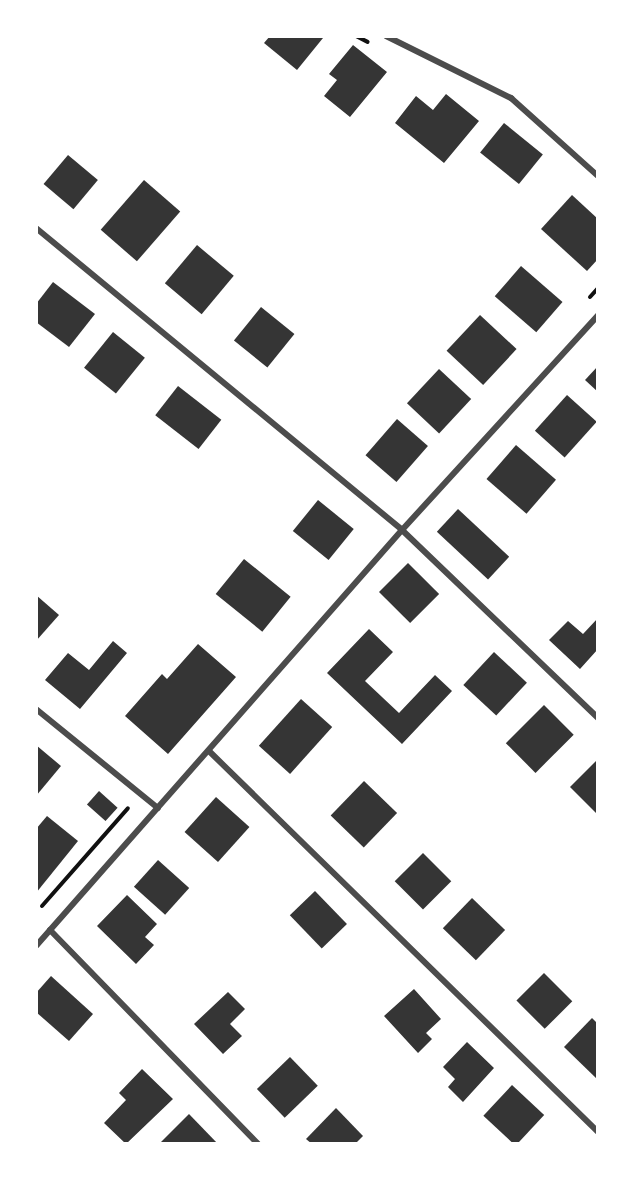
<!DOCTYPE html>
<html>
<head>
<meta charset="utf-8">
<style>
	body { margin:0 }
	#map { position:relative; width:634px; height:1180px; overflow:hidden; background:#fff; font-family:"Archivo Narrow",sans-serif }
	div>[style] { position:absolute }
	.building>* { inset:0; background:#353535; transform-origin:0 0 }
	.path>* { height:4px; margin:-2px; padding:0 2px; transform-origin:2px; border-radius:2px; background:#111 }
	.minor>* { height:6px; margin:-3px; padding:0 3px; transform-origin:3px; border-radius:3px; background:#4c4c4c }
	span { translate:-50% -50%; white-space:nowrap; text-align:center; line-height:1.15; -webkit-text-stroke:4.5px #fff; paint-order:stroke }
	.frame { position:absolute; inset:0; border:38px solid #fff; pointer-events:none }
</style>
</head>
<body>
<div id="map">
	<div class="building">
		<i style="clip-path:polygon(270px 36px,321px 36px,323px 38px,297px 70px,264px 43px)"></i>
		<i style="clip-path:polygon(353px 45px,387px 72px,350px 117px,324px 96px,337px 80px,329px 74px)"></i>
		<i style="clip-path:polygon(446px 94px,479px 121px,444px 163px,395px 123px,416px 96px,433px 110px)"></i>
		<i style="left:504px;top:123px;width:50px;height:38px;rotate:39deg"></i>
		<i style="left:68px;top:155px;width:39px;height:38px;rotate:40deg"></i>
		<i style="left:144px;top:180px;width:48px;height:66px;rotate:41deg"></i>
		<i style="clip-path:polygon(572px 195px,598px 219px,598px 259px,587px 271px,541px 229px)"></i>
		<i style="left:197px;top:245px;width:48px;height:50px;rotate:40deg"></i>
		<i style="left:521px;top:266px;width:55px;height:40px;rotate:41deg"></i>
		<i style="clip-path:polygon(53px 282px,95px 314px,69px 347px,36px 322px,36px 304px)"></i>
		<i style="left:261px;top:307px;width:43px;height:43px;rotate:39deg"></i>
		<i style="left:480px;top:315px;width:50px;height:49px;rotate:43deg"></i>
		<i style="left:113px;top:332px;width:41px;height:46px;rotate:39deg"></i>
		<i style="clip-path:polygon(598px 366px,598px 392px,585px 380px)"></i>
		<i style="left:439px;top:369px;width:44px;height:47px;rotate:43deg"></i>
		<i style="left:178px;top:386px;width:55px;height:37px;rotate:38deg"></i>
		<i style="left:567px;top:395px;width:40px;height:48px;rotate:42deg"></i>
		<i style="left:397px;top:419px;width:41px;height:48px;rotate:41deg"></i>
		<i style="left:516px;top:445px;width:53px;height:45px;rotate:41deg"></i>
		<i style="left:318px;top:500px;width:46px;height:40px;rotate:39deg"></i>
		<i style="left:458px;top:509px;width:70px;height:31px;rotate:43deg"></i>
		<i style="left:244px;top:559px;width:60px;height:45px;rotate:39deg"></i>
		<i style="left:408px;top:563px;width:44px;height:41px;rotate:45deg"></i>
		<i style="clip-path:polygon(36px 595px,59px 615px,36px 641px)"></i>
		<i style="clip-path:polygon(598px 618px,598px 649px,580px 669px,549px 640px,568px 621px,583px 634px)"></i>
		<i style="clip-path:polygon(369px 629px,393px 652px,365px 681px,399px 713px,435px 675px,452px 691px,402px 744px,327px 673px)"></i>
		<i style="clip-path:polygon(113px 641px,127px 653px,80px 709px,45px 680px,68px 653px,89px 670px)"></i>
		<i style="clip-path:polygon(198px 644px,236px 677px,168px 754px,125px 716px,162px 674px,167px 679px)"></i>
		<i style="left:494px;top:652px;width:45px;height:45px;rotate:43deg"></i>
		<i style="left:301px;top:699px;width:42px;height:63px;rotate:42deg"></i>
		<i style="left:544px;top:705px;width:42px;height:54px;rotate:45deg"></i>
		<i style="clip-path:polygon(36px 745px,61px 766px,36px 796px)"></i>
		<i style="clip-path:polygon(598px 759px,598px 815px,570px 787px)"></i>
		<i style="left:364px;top:781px;width:46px;height:48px;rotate:44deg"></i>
		<i style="left:99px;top:791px;width:25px;height:18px;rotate:42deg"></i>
		<i style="left:216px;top:797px;width:45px;height:47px;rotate:42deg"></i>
		<i style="clip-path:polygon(47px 816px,78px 841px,36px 893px,36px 829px)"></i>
		<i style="left:423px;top:853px;width:40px;height:40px;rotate:45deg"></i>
		<i style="left:158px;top:860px;width:42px;height:36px;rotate:42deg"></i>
		<i style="left:315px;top:891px;width:46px;height:35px;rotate:46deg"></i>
		<i style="clip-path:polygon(127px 895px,157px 924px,145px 937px,154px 945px,136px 964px,97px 926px)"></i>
		<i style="left:472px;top:898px;width:46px;height:42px;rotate:44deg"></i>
		<i style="left:544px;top:973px;width:40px;height:39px;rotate:45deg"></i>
		<i style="clip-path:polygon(51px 976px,93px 1014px,69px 1041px,36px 1012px,36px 993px)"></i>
		<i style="clip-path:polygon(414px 989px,441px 1019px,426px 1033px,432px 1039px,418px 1053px,384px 1016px)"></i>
		<i style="clip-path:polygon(228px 992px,245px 1009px,230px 1024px,242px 1036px,223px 1054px,194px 1024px)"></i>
		<i style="clip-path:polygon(592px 1018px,598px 1024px,598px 1080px,564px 1047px)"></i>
		<i style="clip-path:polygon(467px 1042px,494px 1068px,463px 1102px,448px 1087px,455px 1079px,443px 1067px)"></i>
		<i style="left:290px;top:1057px;width:40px;height:46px;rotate:46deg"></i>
		<i style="clip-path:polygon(142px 1069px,173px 1099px,126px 1144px,104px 1123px,126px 1100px,119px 1093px)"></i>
		<i style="left:512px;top:1085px;width:44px;height:42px;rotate:43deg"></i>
		<i style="clip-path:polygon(336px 1108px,363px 1136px,355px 1144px,312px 1144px,306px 1139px)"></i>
		<i style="clip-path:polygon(189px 1114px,218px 1144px,159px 1144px)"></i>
	</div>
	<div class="path">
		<i style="left:356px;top:36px;width:13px;rotate:27deg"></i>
		<i style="left:590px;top:297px;width:12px;rotate:-48deg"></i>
		<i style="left:42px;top:906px;width:130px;rotate:-48.7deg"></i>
	</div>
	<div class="minor">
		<i style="left:386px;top:36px;width:140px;rotate:26.4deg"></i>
		<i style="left:511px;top:98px;width:117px;rotate:41.9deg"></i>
		<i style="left:36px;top:228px;width:475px;rotate:39.5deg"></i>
		<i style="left:402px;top:530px;width:272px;rotate:43.8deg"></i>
		<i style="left:36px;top:709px;width:157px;rotate:39.1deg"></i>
		<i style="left:210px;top:752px;width:543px;rotate:44.4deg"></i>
		<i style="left:50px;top:930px;width:298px;rotate:45.8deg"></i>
		<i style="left:36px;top:946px;width:554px;rotate:-48.66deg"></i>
		<i style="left:402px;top:530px;width:291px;rotate:-47.6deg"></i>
	</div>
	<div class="frame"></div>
</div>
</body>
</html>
